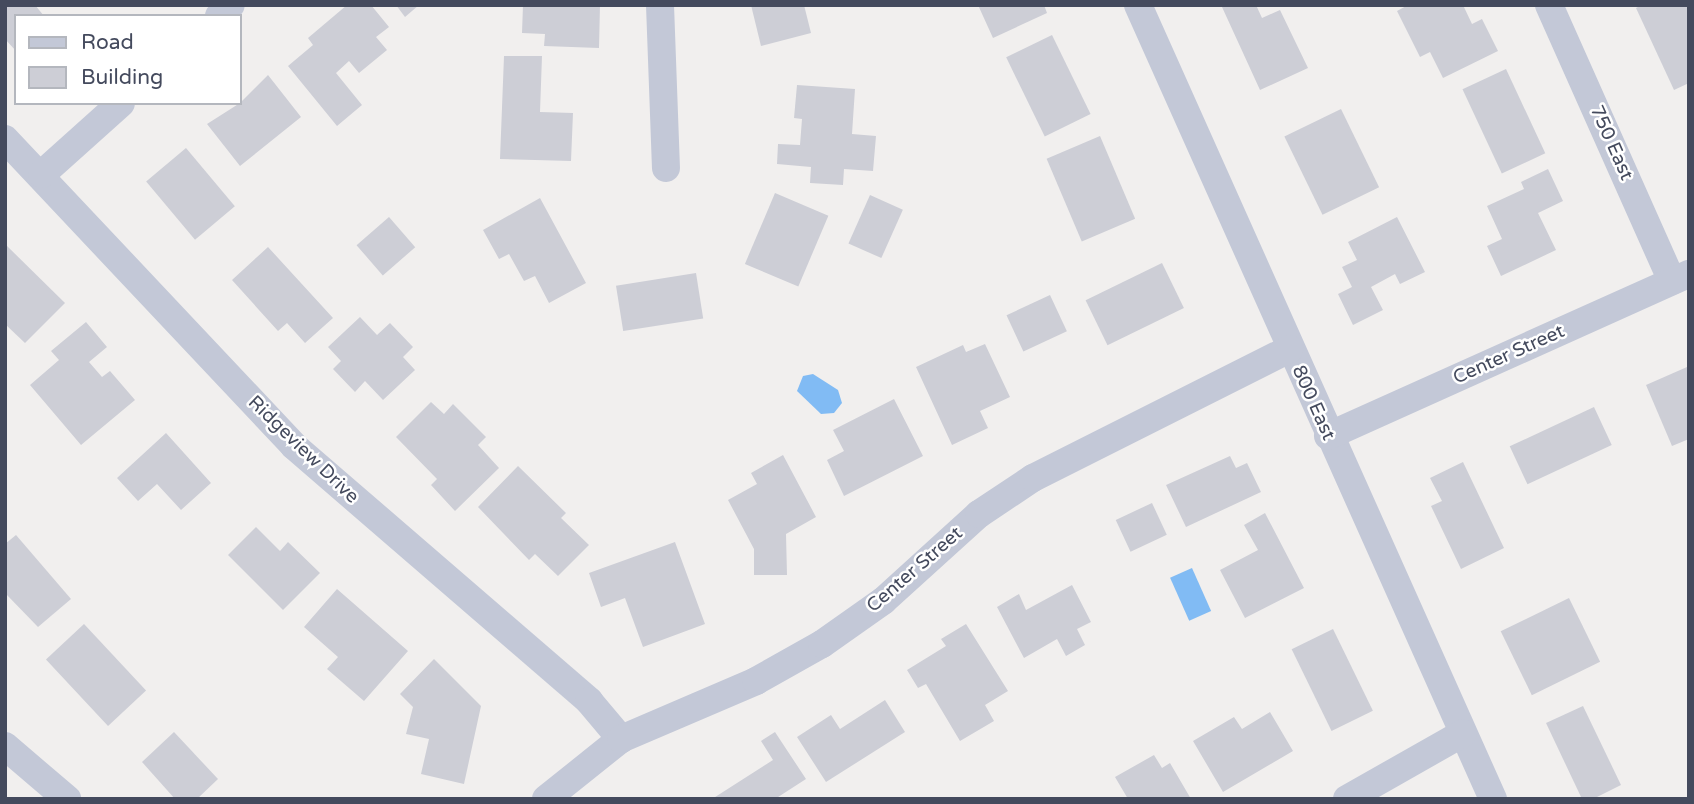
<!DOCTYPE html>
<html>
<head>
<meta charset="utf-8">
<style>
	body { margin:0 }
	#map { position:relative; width:1694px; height:804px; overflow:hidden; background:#f1efee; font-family:"Varela Round",sans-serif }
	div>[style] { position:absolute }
	.water>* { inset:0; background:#81bbf4; transform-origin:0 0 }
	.building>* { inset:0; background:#cdced6; transform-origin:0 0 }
	.minor>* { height:28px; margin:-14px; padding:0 14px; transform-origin:14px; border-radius:14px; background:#c3c8d7 }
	span { translate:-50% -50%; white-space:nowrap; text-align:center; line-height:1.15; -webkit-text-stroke:5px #fff; paint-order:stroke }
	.street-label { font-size:19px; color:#444a5d }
	.frame { position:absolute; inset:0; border:7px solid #444a5d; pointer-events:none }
	.legend { position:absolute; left:14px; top:14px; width:228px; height:91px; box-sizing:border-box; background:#fff; border:2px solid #b4b7be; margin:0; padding:9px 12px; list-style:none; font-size:21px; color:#444a5d }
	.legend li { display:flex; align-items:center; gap:14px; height:35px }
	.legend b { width:35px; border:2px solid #b4b7be }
</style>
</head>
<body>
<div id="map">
	<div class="water">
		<i style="clip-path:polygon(813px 374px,838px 390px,842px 403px,834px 413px,821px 414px,797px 391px,803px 376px)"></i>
		<i style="left:1192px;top:568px;width:47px;height:24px;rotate:66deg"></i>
	</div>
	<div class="building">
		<i style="clip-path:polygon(5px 5px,35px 5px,44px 16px,16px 16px,16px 51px,5px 39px)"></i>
		<i style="clip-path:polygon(347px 5px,371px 5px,389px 27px,376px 37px,387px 50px,359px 73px,349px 61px,336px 73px,362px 105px,337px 126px,288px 66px,313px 45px,308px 38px)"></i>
		<i style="clip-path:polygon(396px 5px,419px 5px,405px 17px)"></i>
		<i style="clip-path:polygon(523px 5px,600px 5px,599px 48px,544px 46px,545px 34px,522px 33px)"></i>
		<i style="clip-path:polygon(751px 5px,804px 5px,811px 33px,761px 46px)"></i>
		<i style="clip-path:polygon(978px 5px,1044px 5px,1047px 13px,993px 38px)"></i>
		<i style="clip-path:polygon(1226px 5px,1256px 5px,1262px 18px,1280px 10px,1308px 68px,1260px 90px,1222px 7px)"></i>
		<i style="clip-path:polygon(1408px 5px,1463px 5px,1472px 24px,1482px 19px,1498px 51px,1443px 78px,1430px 52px,1420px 57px,1397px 11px)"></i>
		<i style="clip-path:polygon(1642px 5px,1689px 5px,1689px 83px,1674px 90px,1636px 8px)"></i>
		<i style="left:1052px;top:35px;width:88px;height:51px;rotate:64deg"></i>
		<i style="clip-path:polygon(504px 56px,542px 56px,540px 112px,573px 113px,571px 161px,500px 159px)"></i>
		<i style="left:1506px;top:69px;width:93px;height:48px;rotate:65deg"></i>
		<i style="clip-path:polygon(268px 75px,301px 117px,240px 166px,207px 124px,240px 103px)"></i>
		<i style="clip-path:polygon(797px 85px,855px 89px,852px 134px,876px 136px,873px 171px,844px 169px,843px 185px,810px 183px,811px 167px,777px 164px,778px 144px,800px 145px,802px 119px,794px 118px)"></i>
		<i style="left:1341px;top:109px;width:87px;height:63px;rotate:64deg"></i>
		<i style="left:1100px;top:136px;width:90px;height:58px;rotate:67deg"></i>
		<i style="left:186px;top:148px;width:76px;height:52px;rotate:50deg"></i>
		<i style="clip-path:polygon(1548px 169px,1563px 201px,1538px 213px,1556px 250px,1501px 276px,1487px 246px,1502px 239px,1487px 206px,1524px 189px,1521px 182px)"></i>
		<i style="left:775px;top:193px;width:58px;height:77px;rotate:23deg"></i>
		<i style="left:870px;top:195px;width:36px;height:53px;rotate:24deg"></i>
		<i style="clip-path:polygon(540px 198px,586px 283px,549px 303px,535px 276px,524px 281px,509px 254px,499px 259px,483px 230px)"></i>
		<i style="left:389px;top:217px;width:40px;height:43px;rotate:49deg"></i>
		<i style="clip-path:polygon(1397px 217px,1425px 272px,1400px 284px,1395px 274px,1371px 287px,1383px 310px,1353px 325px,1338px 294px,1352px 287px,1342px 267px,1357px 260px,1348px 242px)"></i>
		<i style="clip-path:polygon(5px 244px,65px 303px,25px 343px,5px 324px)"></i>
		<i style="clip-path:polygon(268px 247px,333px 318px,305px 343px,287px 323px,278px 331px,232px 280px)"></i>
		<i style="left:1162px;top:263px;width:50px;height:85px;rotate:64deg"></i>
		<i style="left:696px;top:273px;width:46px;height:81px;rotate:81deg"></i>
		<i style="left:1050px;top:295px;width:40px;height:48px;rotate:65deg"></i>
		<i style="clip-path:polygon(360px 317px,377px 335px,390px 323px,413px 347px,403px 357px,415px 370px,383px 400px,365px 381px,355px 392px,333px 369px,341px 361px,328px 347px)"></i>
		<i style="clip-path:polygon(86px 322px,107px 347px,89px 362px,102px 377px,110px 371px,135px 400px,81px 445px,30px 385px,59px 360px,51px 351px)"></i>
		<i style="clip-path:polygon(985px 344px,1010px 397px,980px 411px,988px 428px,952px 445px,916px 367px,963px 345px,966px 352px)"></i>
		<i style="clip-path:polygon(1687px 367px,1689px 439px,1672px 446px,1646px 385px)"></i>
		<i style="clip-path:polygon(894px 399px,923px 456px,844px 496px,827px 460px,844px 451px,833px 430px)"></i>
		<i style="clip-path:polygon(431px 402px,444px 414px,453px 404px,486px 437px,478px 445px,499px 468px,455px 511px,431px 485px,437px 479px,396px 437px)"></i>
		<i style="left:1594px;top:407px;width:42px;height:93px;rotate:65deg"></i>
		<i style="clip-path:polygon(166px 433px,211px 483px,181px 510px,157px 484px,138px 501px,117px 478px)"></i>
		<i style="clip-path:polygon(783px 455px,816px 517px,786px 534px,787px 575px,754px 575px,754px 549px,728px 500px,757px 484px,751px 473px)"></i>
		<i style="clip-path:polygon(1230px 456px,1236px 468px,1247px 463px,1261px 492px,1186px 527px,1166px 485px)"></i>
		<i style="clip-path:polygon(1463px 462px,1504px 548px,1461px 569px,1431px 506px,1442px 501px,1430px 478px)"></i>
		<i style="clip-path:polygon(518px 466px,566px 513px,561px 518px,589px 545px,558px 576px,535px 554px,529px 560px,478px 507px)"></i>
		<i style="left:1152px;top:503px;width:35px;height:40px;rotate:65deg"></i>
		<i style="clip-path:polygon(1265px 513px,1304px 588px,1245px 618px,1220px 570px,1258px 550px,1244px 525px)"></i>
		<i style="clip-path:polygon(256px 527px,280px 551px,288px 542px,320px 573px,283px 610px,228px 555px)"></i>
		<i style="clip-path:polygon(16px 535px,71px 599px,38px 627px,5px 593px,5px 544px)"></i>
		<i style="clip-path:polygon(675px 542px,705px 624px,643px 647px,625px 598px,601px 607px,589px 573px)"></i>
		<i style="clip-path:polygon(1072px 585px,1091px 622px,1077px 629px,1085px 645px,1066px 656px,1057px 639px,1024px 658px,997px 607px,1019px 594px,1026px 610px)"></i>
		<i style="clip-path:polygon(337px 589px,408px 651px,364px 701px,327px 669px,338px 657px,304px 627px)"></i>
		<i style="left:1569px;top:598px;width:71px;height:76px;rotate:64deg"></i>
		<i style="left:84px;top:624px;width:91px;height:52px;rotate:47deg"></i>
		<i style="clip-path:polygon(966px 624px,1008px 691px,985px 705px,994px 721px,960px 741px,926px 684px,918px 688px,907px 670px,946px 646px,941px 639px)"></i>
		<i style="left:1333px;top:629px;width:91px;height:46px;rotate:64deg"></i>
		<i style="clip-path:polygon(434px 659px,481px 706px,464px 784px,421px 774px,429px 739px,406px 734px,413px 707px,400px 694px)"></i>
		<i style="clip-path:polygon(885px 700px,905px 732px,826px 782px,797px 737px,831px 715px,840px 729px)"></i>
		<i style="clip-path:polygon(1583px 706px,1621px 785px,1593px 799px,1582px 799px,1546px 723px)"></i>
		<i style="clip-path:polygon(1270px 712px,1293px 751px,1223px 792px,1193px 741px,1234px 717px,1242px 729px)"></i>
		<i style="clip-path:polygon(174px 732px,218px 779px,197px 799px,175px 799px,142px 762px)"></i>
		<i style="clip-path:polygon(775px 732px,806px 779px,775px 799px,712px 799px,773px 760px,761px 741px)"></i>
		<i style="clip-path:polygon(1154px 755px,1162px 768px,1170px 763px,1191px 799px,1128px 799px,1115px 777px)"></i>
	</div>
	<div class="minor">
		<i style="left:660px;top:5px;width:163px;rotate:87.9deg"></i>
		<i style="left:1138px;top:5px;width:870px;rotate:65.91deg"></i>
		<i style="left:1549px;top:5px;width:302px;rotate:66deg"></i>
		<i style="left:219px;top:16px;width:16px;rotate:-43deg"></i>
		<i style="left:5px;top:139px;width:422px;rotate:46.7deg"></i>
		<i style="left:294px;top:446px;width:390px;rotate:40.8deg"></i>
		<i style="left:589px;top:701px;width:50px;rotate:49.9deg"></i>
		<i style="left:42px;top:174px;width:106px;rotate:-41.9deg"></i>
		<i style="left:1328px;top:436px;width:396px;rotate:-24.2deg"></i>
		<i style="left:5px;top:746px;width:82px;rotate:40.5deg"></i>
		<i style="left:546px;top:799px;width:96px;rotate:-38.7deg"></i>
		<i style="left:621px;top:739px;width:147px;rotate:-23.2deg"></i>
		<i style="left:756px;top:681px;width:76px;rotate:-29.3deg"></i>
		<i style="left:822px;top:644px;width:75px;rotate:-35.2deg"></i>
		<i style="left:883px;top:601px;width:130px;rotate:-42.2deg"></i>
		<i style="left:979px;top:514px;width:65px;rotate:-33.7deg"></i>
		<i style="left:1033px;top:478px;width:287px;rotate:-26.7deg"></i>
		<i style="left:1347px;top:799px;width:133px;rotate:-29.6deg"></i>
	</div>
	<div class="street-label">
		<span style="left:1611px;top:143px;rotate:66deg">750 East</span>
		<span style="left:1509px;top:355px;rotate:-24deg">Center Street</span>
		<span style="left:1313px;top:403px;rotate:66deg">800 East</span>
		<span style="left:303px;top:450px;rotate:44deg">Ridgeview Drive</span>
		<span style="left:915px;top:570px;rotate:-41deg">Center Street</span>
	</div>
	<div class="frame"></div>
	<ul class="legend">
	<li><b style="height:9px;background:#c3c8d7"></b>Road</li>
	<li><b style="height:19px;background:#cdced6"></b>Building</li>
	</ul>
</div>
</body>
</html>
